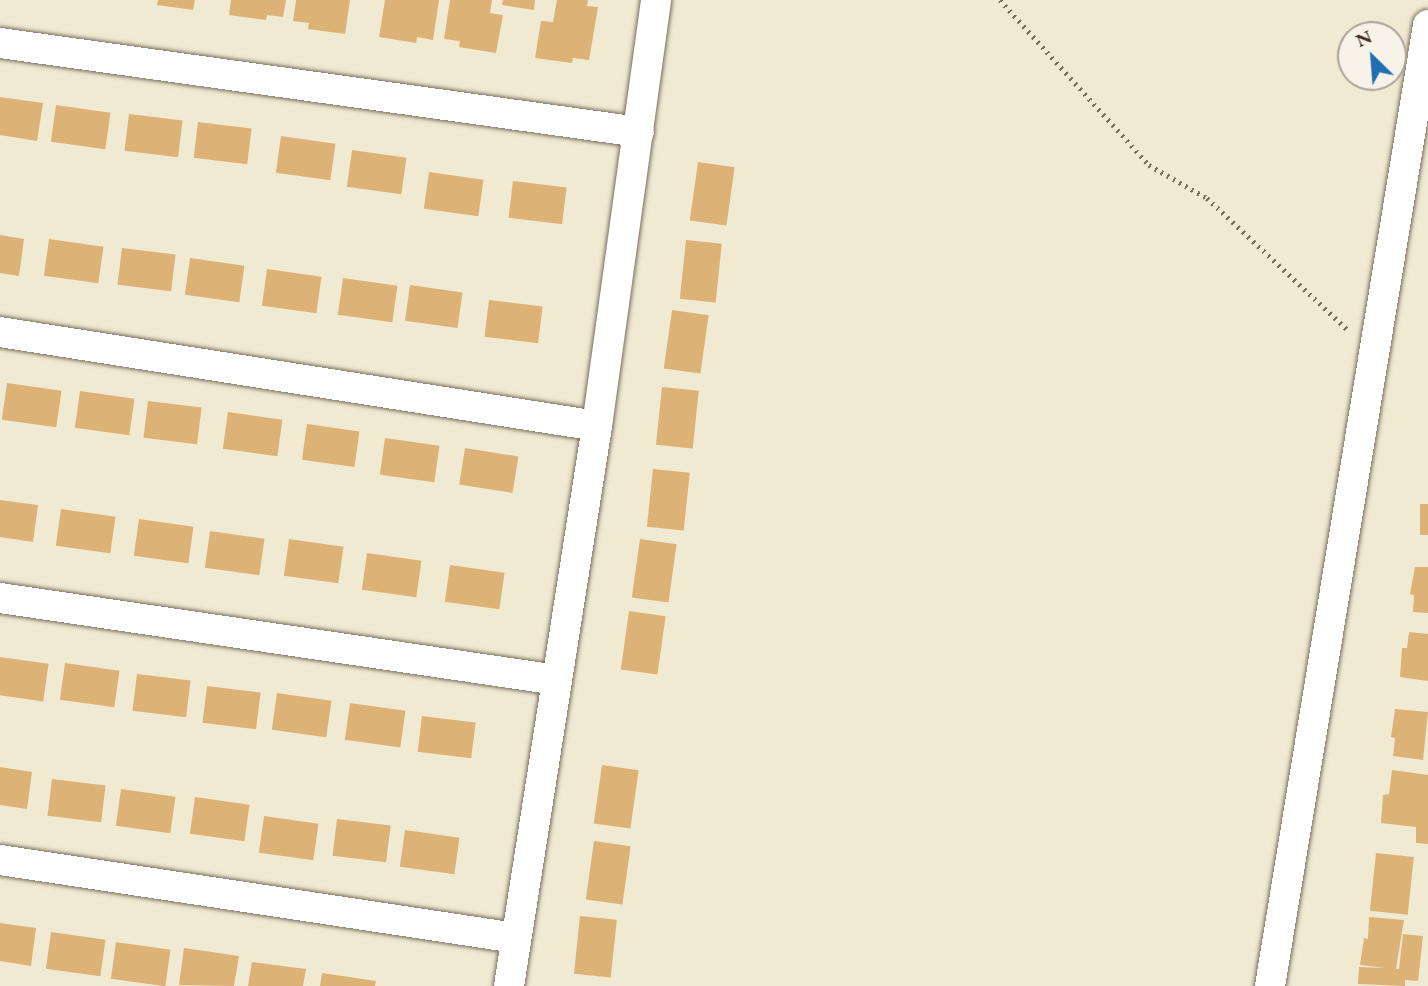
<!DOCTYPE html>
<html>
<head>
<meta charset="utf-8">
<style>
	body { margin:0 }
	#map { position:relative; width:1428px; height:986px; overflow:hidden; background:#f0ead3; font-family:"EB Garamond",serif }
	div>[style] { position:absolute }
	.building>* { inset:0; background:#ddb277; transform-origin:0 0 }
	.path>* { height:4.5px; margin-top:-2.25px; transform-origin:0; background:repeating-linear-gradient(90deg,#7a6d5d 0 2px,transparent 0 7px) }
	.roads { filter:drop-shadow(0 0 2px #7a6d5d) drop-shadow(0 0 2px #7a6d5d) }
	.minor>* { height:30px; margin:-15px; padding:0 15px; transform-origin:15px; border-radius:15px; background:#fff }
	span { translate:-50% -50%; white-space:nowrap; text-align:center; line-height:1.15; -webkit-text-stroke:7px #f7f3e8; paint-order:stroke }
	.north { position:absolute; left:1337px; top:21px; width:70px; height:70px; box-sizing:border-box; background:#f7f3e8; border:2px solid #aca397; border-radius:50%; rotate:335deg; font-size:19px; font-weight:700; line-height:28px; text-align:center; color:#3b2a1e }
	.north::after { content:''; display:block; margin:auto; width:24px; height:32px; background:#1f6fb2; clip-path:polygon(50% 0,100% 100%,50% 72%,0 100%) }
</style>
</head>
<body>
<div id="map">
	<div class="building">
		<i style="clip-path:polygon(158px 0,195px 0,193px 10px,157px 5px)"></i>
		<i style="clip-path:polygon(231px 0,286px 0,283px 17px,267px 15px,266px 20px,229px 15px)"></i>
		<i style="clip-path:polygon(296px 0,350px 0,345px 34px,308px 29px,309px 23px,293px 21px)"></i>
		<i style="clip-path:polygon(385px 0,439px 0,433px 40px,417px 37px,416px 43px,379px 37px)"></i>
		<i style="clip-path:polygon(450px 0,492px 0,490px 13px,503px 15px,496px 53px,459px 47px,460px 41px,444px 39px)"></i>
		<i style="clip-path:polygon(503px 0,535px 0,534px 10px,502px 5px)"></i>
		<i style="clip-path:polygon(557px 0,588px 0,587px 6px,598px 7px,589px 60px,573px 58px,572px 63px,535px 58px,541px 21px,553px 22px)"></i>
		<i style="clip-path:polygon(0 97px,43px 103px,37px 141px,0 135px)"></i>
		<i style="left:56px;top:105px;width:55px;height:37px;rotate:8deg"></i>
		<i style="left:129px;top:114px;width:54px;height:37px;rotate:7deg"></i>
		<i style="left:198px;top:122px;width:54px;height:36px;rotate:7deg"></i>
		<i style="left:281px;top:136px;width:55px;height:37px;rotate:8deg"></i>
		<i style="left:352px;top:150px;width:55px;height:37px;rotate:8deg"></i>
		<i style="left:698px;top:162px;width:37px;height:59px;rotate:8deg"></i>
		<i style="left:429px;top:172px;width:55px;height:37px;rotate:8deg"></i>
		<i style="left:513px;top:181px;width:54px;height:37px;rotate:7deg"></i>
		<i style="clip-path:polygon(0 235px,24px 239px,19px 276px,0 273px)"></i>
		<i style="left:49px;top:239px;width:55px;height:37px;rotate:8deg"></i>
		<i style="left:686px;top:240px;width:36px;height:59px;rotate:6deg"></i>
		<i style="left:122px;top:248px;width:54px;height:37px;rotate:7deg"></i>
		<i style="left:190px;top:258px;width:55px;height:37px;rotate:8deg"></i>
		<i style="left:267px;top:269px;width:55px;height:37px;rotate:8deg"></i>
		<i style="left:343px;top:278px;width:55px;height:37px;rotate:8deg"></i>
		<i style="left:410px;top:285px;width:53px;height:36px;rotate:8deg"></i>
		<i style="left:489px;top:300px;width:54px;height:37px;rotate:7deg"></i>
		<i style="left:672px;top:310px;width:37px;height:59px;rotate:8deg"></i>
		<i style="left:7px;top:383px;width:55px;height:37px;rotate:8deg"></i>
		<i style="left:662px;top:387px;width:37px;height:58px;rotate:6deg"></i>
		<i style="left:80px;top:391px;width:55px;height:37px;rotate:8deg"></i>
		<i style="left:148px;top:401px;width:54px;height:37px;rotate:7deg"></i>
		<i style="left:228px;top:412px;width:55px;height:37px;rotate:8deg"></i>
		<i style="left:307px;top:424px;width:53px;height:36px;rotate:8deg"></i>
		<i style="left:385px;top:438px;width:55px;height:37px;rotate:8deg"></i>
		<i style="left:465px;top:448px;width:54px;height:37px;rotate:9deg"></i>
		<i style="left:653px;top:469px;width:37px;height:58px;rotate:6deg"></i>
		<i style="clip-path:polygon(0 500px,38px 505px,33px 542px,0 537px)"></i>
		<i style="left:1420px;top:504px;width:8px;height:31px"></i>
		<i style="left:61px;top:509px;width:55px;height:37px;rotate:8deg"></i>
		<i style="left:139px;top:519px;width:55px;height:37px;rotate:8deg"></i>
		<i style="left:210px;top:531px;width:55px;height:37px;rotate:8deg"></i>
		<i style="left:289px;top:539px;width:55px;height:37px;rotate:8deg"></i>
		<i style="left:640px;top:539px;width:37px;height:59px;rotate:8deg"></i>
		<i style="left:367px;top:553px;width:55px;height:37px;rotate:8deg"></i>
		<i style="left:450px;top:565px;width:55px;height:37px;rotate:8deg"></i>
		<i style="clip-path:polygon(1415px 567px,1428px 567px,1428px 613px,1413px 612px,1414px 595px,1410px 594px)"></i>
		<i style="left:629px;top:611px;width:37px;height:59px;rotate:8deg"></i>
		<i style="clip-path:polygon(1409px 632px,1428px 634px,1428px 681px,1400px 677px,1402px 648px,1407px 648px)"></i>
		<i style="left:0;top:657px;width:49px;height:38px;rotate:8deg"></i>
		<i style="left:65px;top:663px;width:55px;height:37px;rotate:8deg"></i>
		<i style="left:137px;top:674px;width:54px;height:37px;rotate:7deg"></i>
		<i style="left:207px;top:686px;width:54px;height:37px;rotate:7deg"></i>
		<i style="left:277px;top:693px;width:55px;height:37px;rotate:8deg"></i>
		<i style="left:350px;top:703px;width:56px;height:37px;rotate:8deg"></i>
		<i style="clip-path:polygon(1395px 709px,1428px 712px,1423px 760px,1393px 756px,1395px 738px,1391px 737px)"></i>
		<i style="left:422px;top:716px;width:54px;height:36px;rotate:7deg"></i>
		<i style="left:602px;top:765px;width:37px;height:59px;rotate:8deg"></i>
		<i style="clip-path:polygon(0 767px,32px 772px,27px 809px,0 805px)"></i>
		<i style="clip-path:polygon(1392px 770px,1428px 775px,1428px 844px,1416px 843px,1416px 827px,1381px 823px,1383px 795px,1389px 794px)"></i>
		<i style="left:52px;top:779px;width:54px;height:37px;rotate:7deg"></i>
		<i style="left:121px;top:789px;width:55px;height:37px;rotate:8deg"></i>
		<i style="left:195px;top:797px;width:55px;height:37px;rotate:8deg"></i>
		<i style="left:264px;top:816px;width:55px;height:37px;rotate:8deg"></i>
		<i style="left:337px;top:819px;width:54px;height:37px;rotate:7deg"></i>
		<i style="left:405px;top:830px;width:55px;height:37px;rotate:8deg"></i>
		<i style="left:594px;top:841px;width:37px;height:59px;rotate:8deg"></i>
		<i style="left:1376px;top:853px;width:38px;height:58px;rotate:6deg"></i>
		<i style="left:580px;top:916px;width:37px;height:58px;rotate:6deg"></i>
		<i style="clip-path:polygon(1369px 917px,1404px 920px,1396px 969px,1399px 969px,1403px 934px,1423px 936px,1418px 981px,1405px 980px,1405px 986px,1358px 984px,1359px 967px,1386px 968px,1360px 965px,1364px 938px,1368px 939px)"></i>
		<i style="clip-path:polygon(0 923px,36px 928px,31px 966px,0 961px)"></i>
		<i style="left:51px;top:932px;width:55px;height:37px;rotate:8deg"></i>
		<i style="left:116px;top:942px;width:55px;height:37px;rotate:8deg"></i>
		<i style="clip-path:polygon(184px 948px,239px 956px,234px 986px,179px 985px)"></i>
		<i style="clip-path:polygon(252px 962px,306px 969px,303px 986px,248px 986px)"></i>
		<i style="clip-path:polygon(322px 973px,376px 981px,375px 986px,320px 986px)"></i>
	</div>
	<div class="path">
		<i style="left:1000px;top:0;width:222px;rotate:47.9deg"></i>
		<i style="left:1149px;top:165px;width:67px;rotate:29.6deg"></i>
		<i style="left:1207px;top:198px;width:193px;rotate:43.1deg"></i>
	</div>
	<div class="roads">
		<div class="minor">
			<i style="left:0;top:43px;width:645px;rotate:7.93deg"></i>
			<i style="left:0;top:332px;width:604px;rotate:8.95deg"></i>
			<i style="left:0;top:598px;width:563px;rotate:8.37deg"></i>
			<i style="left:0;top:860px;width:522px;rotate:8.6deg"></i>
			<i style="left:509px;top:986px;width:567px;rotate:-81.07deg"></i>
			<i style="left:597px;top:426px;width:430px;rotate:-82.1deg"></i>
			<i style="left:1270px;top:986px;width:974px;rotate:-80.66deg"></i>
		</div>
	</div>
	<div class="north">N</div>
</div>
</body>
</html>
